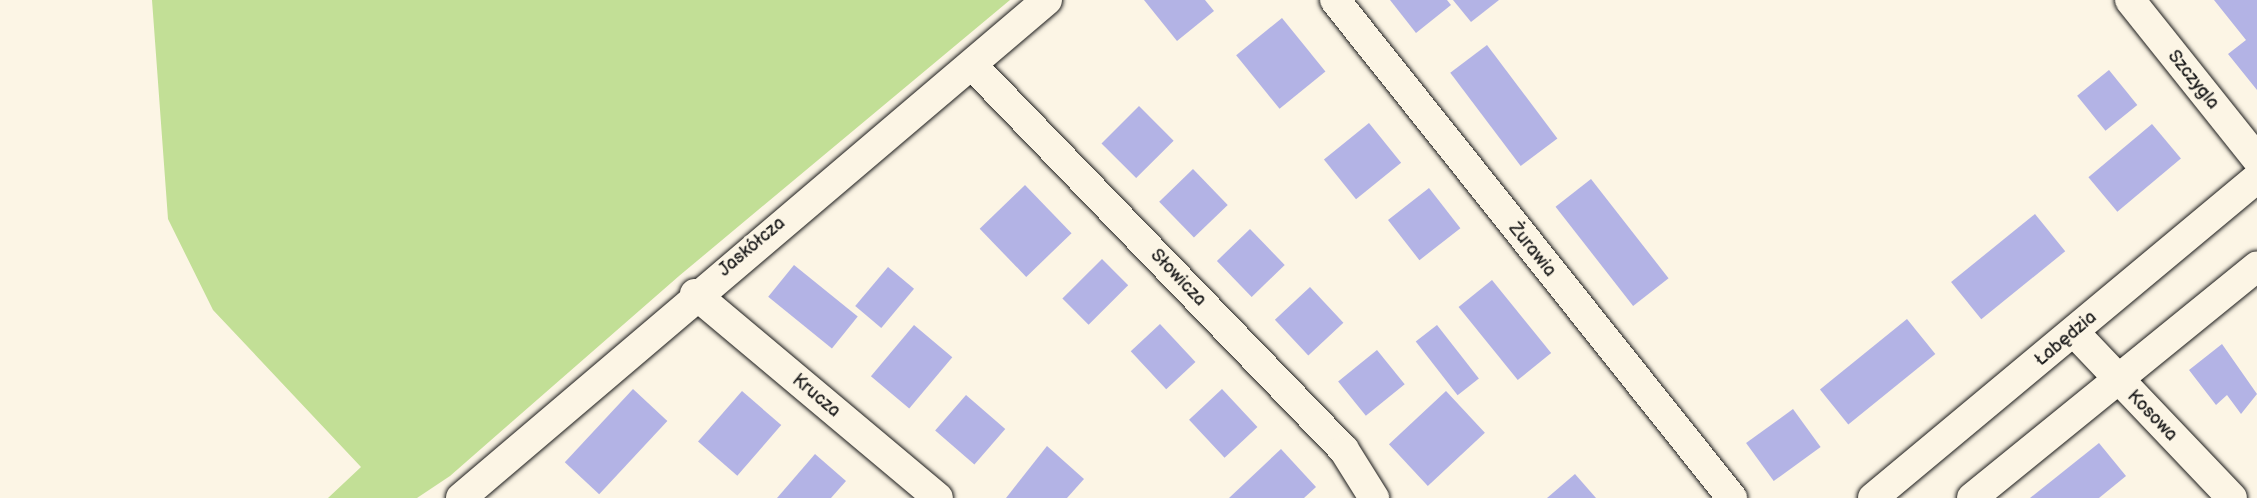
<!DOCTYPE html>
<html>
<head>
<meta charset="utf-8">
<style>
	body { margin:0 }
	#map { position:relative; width:2257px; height:498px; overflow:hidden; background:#fcf5e5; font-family:"Balsamiq Sans",sans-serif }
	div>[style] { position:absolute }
	.green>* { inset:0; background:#c2df96 }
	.building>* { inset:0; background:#b3b3e5; transform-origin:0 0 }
	.roads { filter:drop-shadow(0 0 2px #1c1c1c) drop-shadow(0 0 2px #1c1c1c) }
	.street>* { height:30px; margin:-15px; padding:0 15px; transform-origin:15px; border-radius:15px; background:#fcf5e5 }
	span { translate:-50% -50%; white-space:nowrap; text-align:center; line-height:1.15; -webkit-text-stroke:6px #fcf5e5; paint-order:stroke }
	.street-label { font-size:18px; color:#1c1c1c }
</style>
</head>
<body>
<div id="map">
	<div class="green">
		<i style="clip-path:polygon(152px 0,1010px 0,679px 276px,450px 476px,417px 498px,328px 498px,361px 467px,213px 310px,168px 219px)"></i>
	</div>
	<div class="building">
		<i style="clip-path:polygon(1144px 0,1205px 0,1214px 11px,1177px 41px)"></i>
		<i style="clip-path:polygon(1390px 0,1447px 0,1451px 5px,1416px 33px)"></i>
		<i style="clip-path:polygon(1453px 0,1499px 0,1471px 22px)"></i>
		<i style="clip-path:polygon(2214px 0,2257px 0,2257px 90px,2228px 54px,2246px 40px)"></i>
		<i style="left:1282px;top:18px;width:69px;height:59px;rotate:51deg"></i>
		<i style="left:1487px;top:45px;width:117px;height:46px;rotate:53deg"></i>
		<i style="left:2109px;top:70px;width:45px;height:41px;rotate:51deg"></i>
		<i style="left:1139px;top:106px;width:49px;height:53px;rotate:45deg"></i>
		<i style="left:1369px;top:123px;width:51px;height:58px;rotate:51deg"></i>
		<i style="left:2152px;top:124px;width:45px;height:83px;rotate:50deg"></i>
		<i style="left:1193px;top:169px;width:50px;height:47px;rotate:46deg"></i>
		<i style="left:1591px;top:179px;width:126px;height:45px;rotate:52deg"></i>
		<i style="left:1025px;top:185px;width:67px;height:63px;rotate:46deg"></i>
		<i style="left:1429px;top:188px;width:51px;height:52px;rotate:52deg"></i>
		<i style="left:2035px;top:214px;width:48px;height:108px;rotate:51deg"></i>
		<i style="left:1250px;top:229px;width:50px;height:46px;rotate:46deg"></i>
		<i style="left:1102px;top:259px;width:37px;height:56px;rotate:45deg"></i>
		<i style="left:794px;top:265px;width:82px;height:41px;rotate:39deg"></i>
		<i style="left:888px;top:267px;width:34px;height:51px;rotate:40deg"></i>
		<i style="left:1492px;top:280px;width:94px;height:43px;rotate:51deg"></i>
		<i style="left:1310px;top:287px;width:49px;height:48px;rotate:47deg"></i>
		<i style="left:1907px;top:319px;width:45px;height:112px;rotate:51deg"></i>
		<i style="left:1160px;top:324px;width:52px;height:40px;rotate:47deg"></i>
		<i style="left:914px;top:325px;width:50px;height:67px;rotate:40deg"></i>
		<i style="left:1437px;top:325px;width:68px;height:27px;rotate:52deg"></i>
		<i style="clip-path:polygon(2222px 344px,2257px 394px,2241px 414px,2227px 395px,2216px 405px,2189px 370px)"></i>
		<i style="left:1377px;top:350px;width:44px;height:50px;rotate:51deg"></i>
		<i style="left:633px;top:389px;width:47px;height:100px;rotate:43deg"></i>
		<i style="left:1222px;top:389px;width:52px;height:45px;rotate:47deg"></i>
		<i style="left:742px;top:391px;width:52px;height:67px;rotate:41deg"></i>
		<i style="left:1446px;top:391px;width:57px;height:78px;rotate:47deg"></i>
		<i style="left:966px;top:395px;width:52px;height:47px;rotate:41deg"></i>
		<i style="left:1793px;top:409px;width:47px;height:58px;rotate:54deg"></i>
		<i style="clip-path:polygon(2099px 443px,2126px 476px,2099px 498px,2030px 498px)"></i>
		<i style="clip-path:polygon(1047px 446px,1084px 479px,1067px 498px,1006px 498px)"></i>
		<i style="clip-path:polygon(1281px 449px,1316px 487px,1304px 498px,1229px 498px)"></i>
		<i style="clip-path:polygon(815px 454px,846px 481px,831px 498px,777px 498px)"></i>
		<i style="clip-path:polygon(1575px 474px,1596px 498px,1547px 498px)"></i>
	</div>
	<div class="roads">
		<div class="street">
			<i style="left:1335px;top:0;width:637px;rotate:51.44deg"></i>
			<i style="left:2130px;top:0;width:203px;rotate:51.4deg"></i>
			<i style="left:972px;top:65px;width:535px;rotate:45.98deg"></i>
			<i style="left:1344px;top:450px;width:57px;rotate:58deg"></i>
			<i style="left:695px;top:294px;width:317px;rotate:40deg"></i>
			<i style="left:2074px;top:332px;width:229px;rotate:46.4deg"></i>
			<i style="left:461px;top:498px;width:769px;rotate:-40.36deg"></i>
			<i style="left:1873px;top:498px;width:500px;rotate:-39.8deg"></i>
			<i style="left:1972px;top:498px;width:367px;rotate:-39.1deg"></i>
		</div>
	</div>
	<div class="street-label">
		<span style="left:2193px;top:80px;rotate:51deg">Szczygla</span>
		<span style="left:752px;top:247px;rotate:-40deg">Jaskółcza</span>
		<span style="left:1532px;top:250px;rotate:51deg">Żurawia</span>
		<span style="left:1178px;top:278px;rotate:46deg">Słowicza</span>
		<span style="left:2066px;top:339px;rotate:-40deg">Łabędzia</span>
		<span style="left:816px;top:396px;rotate:40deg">Krucza</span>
		<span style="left:2152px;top:416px;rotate:46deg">Kosowa</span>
	</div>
</div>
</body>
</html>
